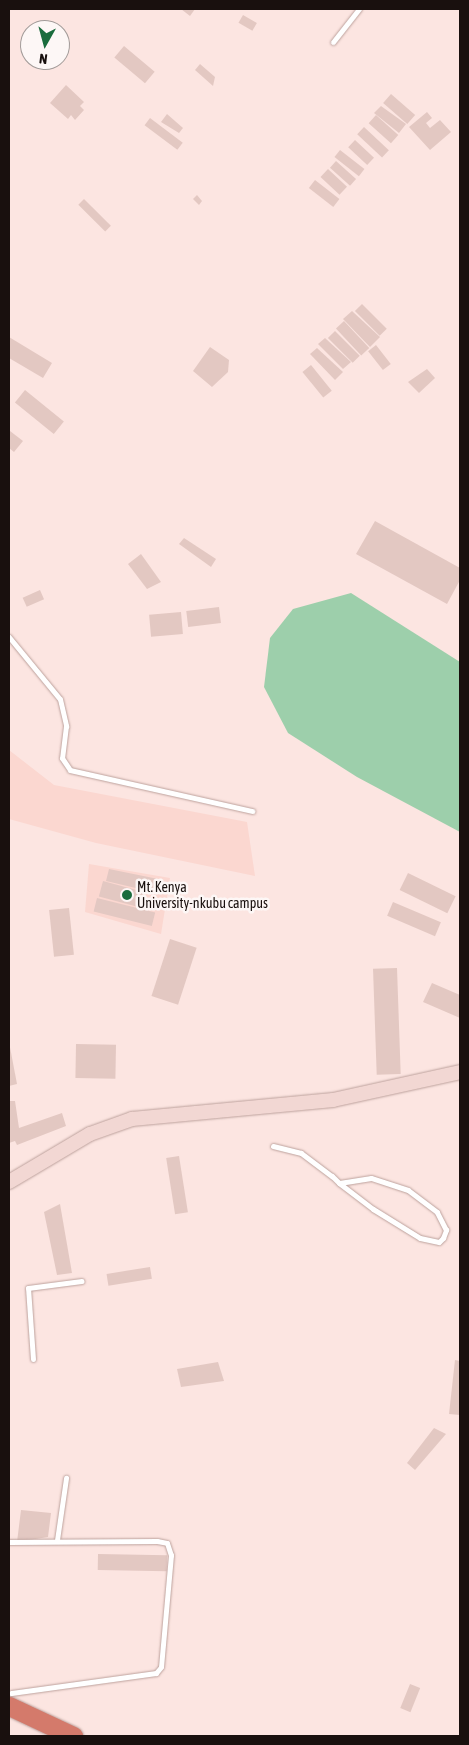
<!DOCTYPE html>
<html>
<head>
<meta charset="utf-8">
<style>
	body { margin:0 }
	#map { position:relative; width:469px; height:1745px; overflow:hidden; background:#fce5e1; font-family:"Asap Condensed",sans-serif }
	div>[style] { position:absolute }
	.built>* { inset:0; background:#fbd7d0 }
	.green>* { inset:0; background:#9dcfab }
	.building>* { inset:0; background:#e3c8c2; transform-origin:0 0 }
	.roads { filter:drop-shadow(0 0 1px #bda29d) drop-shadow(0 0 1px #bda29d) }
	.lane>* { height:5px; margin:-2.5px; padding:0 2.5px; transform-origin:2.5px; border-radius:2.5px; background:#fff }
	.secondary>* { height:14px; margin:-7px; padding:0 7px; transform-origin:7px; border-radius:7px; background:#f2d7d3 }
	.highway>* { height:19px; margin:-9.5px; padding:0 9.5px; transform-origin:9.5px; border-radius:9.5px; background:#d47a6b }
	.dots>* { width:14px; height:14px; translate:-50% -50%; box-sizing:border-box; border:2px solid #fdf7f6; border-radius:50% }
	span { translate:-50% -50%; white-space:nowrap; text-align:center; line-height:1.15; -webkit-text-stroke:5px #fdf7f6; paint-order:stroke }
	.poi-label { font-size:14px; color:#19100e }
	.left { translate:0 -50%; text-align:left }
	.frame { position:absolute; inset:0; border:10px solid #19100e; pointer-events:none }
	.north { position:absolute; left:20px; top:20px; width:50px; height:50px; box-sizing:border-box; background:#fdf7f6; border:1px solid #a29b99; border-radius:50%; rotate:187deg; font-size:14px; font-weight:700; line-height:20px; text-align:center; color:#19100e }
	.north::after { content:''; display:block; margin:auto; width:18px; height:22px; background:#1a6c3d; clip-path:polygon(50% 0,100% 100%,50% 72%,0 100%) }
</style>
</head>
<body>
<div id="map">
	<div class="built">
		<i style="clip-path:polygon(9px 750px,54px 785px,247px 822px,255px 876px,96px 843px,9px 819px)"></i>
		<i style="clip-path:polygon(89px 864px,170px 878px,161px 934px,85px 912px)"></i>
	</div>
	<div class="green">
		<i style="clip-path:polygon(351px 593px,460px 662px,460px 832px,357px 777px,288px 733px,264px 687px,270px 638px,293px 609px)"></i>
	</div>
	<div class="building">
		<i style="clip-path:polygon(181px 9px,195px 9px,190px 16px)"></i>
		<i style="left:243px;top:15px;width:16px;height:9px;rotate:30deg"></i>
		<i style="left:124px;top:46px;width:40px;height:15px;rotate:40deg"></i>
		<i style="clip-path:polygon(200px 64px,215px 77px,213px 86px,195px 70px)"></i>
		<i style="clip-path:polygon(66px 85px,84px 102px,80px 106px,84px 110px,75px 120px,71px 115px,68px 119px,50px 103px)"></i>
		<i style="left:391px;top:94px;width:32px;height:12px;rotate:41deg"></i>
		<i style="clip-path:polygon(381px 106px,406px 124px,399px 133px,374px 113px)"></i>
		<i style="clip-path:polygon(427px 112px,432px 118px,426px 123px,430px 128px,440px 120px,451px 132px,430px 150px,409px 127px)"></i>
		<i style="clip-path:polygon(167px 114px,183px 128px,179px 133px,161px 122px)"></i>
		<i style="left:376px;top:115px;width:30px;height:11px;rotate:42deg"></i>
		<i style="left:150px;top:118px;width:41px;height:9px;rotate:37deg"></i>
		<i style="left:364px;top:127px;width:34px;height:10px;rotate:43deg"></i>
		<i style="left:355px;top:140px;width:26px;height:10px;rotate:43deg"></i>
		<i style="left:340px;top:150px;width:31px;height:9px;rotate:38deg"></i>
		<i style="left:336px;top:161px;width:27px;height:9px;rotate:42deg"></i>
		<i style="left:328px;top:169px;width:26px;height:11px;rotate:43deg"></i>
		<i style="left:315px;top:180px;width:31px;height:10px;rotate:38deg"></i>
		<i style="clip-path:polygon(197px 195px,202px 201px,199px 205px,193px 199px)"></i>
		<i style="left:84px;top:199px;width:38px;height:8px;rotate:45deg"></i>
		<i style="left:362px;top:304px;width:35px;height:10px;rotate:45deg"></i>
		<i style="clip-path:polygon(352px 311px,380px 337px,370px 347px,343px 319px)"></i>
		<i style="left:344px;top:321px;width:37px;height:11px;rotate:47deg"></i>
		<i style="left:335px;top:331px;width:35px;height:10px;rotate:45deg"></i>
		<i style="clip-path:polygon(9px 337px,52px 363px,43px 378px,9px 358px)"></i>
		<i style="clip-path:polygon(325px 338px,351px 362px,343px 369px,318px 344px)"></i>
		<i style="left:376px;top:345px;width:24px;height:10px;rotate:52deg"></i>
		<i style="clip-path:polygon(210px 347px,229px 360px,228px 372px,212px 387px,193px 371px)"></i>
		<i style="clip-path:polygon(317px 348px,343px 372px,335px 380px,310px 354px)"></i>
		<i style="left:311px;top:365px;width:33px;height:11px;rotate:51deg"></i>
		<i style="clip-path:polygon(427px 369px,435px 378px,419px 393px,408px 382px)"></i>
		<i style="left:25px;top:390px;width:50px;height:16px;rotate:39deg"></i>
		<i style="clip-path:polygon(10px 431px,23px 441px,14px 452px,9px 448px)"></i>
		<i style="clip-path:polygon(375px 521px,460px 568px,460px 580px,447px 604px,356px 554px)"></i>
		<i style="clip-path:polygon(184px 538px,216px 559px,211px 567px,179px 544px)"></i>
		<i style="clip-path:polygon(141px 554px,161px 582px,147px 589px,128px 564px)"></i>
		<i style="left:40px;top:590px;width:10px;height:19px;rotate:66deg"></i>
		<i style="left:219px;top:607px;width:16px;height:33px;rotate:83deg"></i>
		<i style="left:181px;top:612px;width:22px;height:32px;rotate:85deg"></i>
		<i style="clip-path:polygon(109px 869px,158px 879px,157px 893px,106px 881px)"></i>
		<i style="left:408px;top:873px;width:53px;height:19px;rotate:26deg"></i>
		<i style="left:103px;top:881px;width:43px;height:16px;rotate:15deg"></i>
		<i style="left:97px;top:898px;width:60px;height:14px;rotate:14deg"></i>
		<i style="left:393px;top:902px;width:52px;height:15px;rotate:23deg"></i>
		<i style="left:69px;top:908px;width:47px;height:20px;rotate:84deg"></i>
		<i style="left:170px;top:939px;width:28px;height:60px;rotate:18deg"></i>
		<i style="left:397px;top:968px;width:106px;height:24px;rotate:88deg"></i>
		<i style="clip-path:polygon(432px 983px,460px 995px,460px 1018px,423px 1002px)"></i>
		<i style="clip-path:polygon(9px 1042px,17px 1084px,9px 1086px)"></i>
		<i style="left:76px;top:1044px;width:40px;height:34px;rotate:1deg"></i>
		<i style="clip-path:polygon(9px 1101px,15px 1101px,19px 1128px,62px 1113px,66px 1126px,17px 1145px,15px 1141px,9px 1143px)"></i>
		<i style="left:179px;top:1156px;width:57px;height:13px;rotate:81deg"></i>
		<i style="clip-path:polygon(60px 1204px,72px 1273px,57px 1275px,44px 1212px)"></i>
		<i style="left:150px;top:1267px;width:12px;height:44px;rotate:81deg"></i>
		<i style="clip-path:polygon(455px 1360px,460px 1361px,460px 1415px,449px 1414px)"></i>
		<i style="clip-path:polygon(218px 1362px,224px 1381px,181px 1387px,177px 1369px)"></i>
		<i style="clip-path:polygon(434px 1428px,446px 1434px,415px 1470px,407px 1463px)"></i>
		<i style="clip-path:polygon(21px 1510px,51px 1513px,48px 1537px,17px 1542px)"></i>
		<i style="left:98px;top:1554px;width:69px;height:16px;rotate:1deg"></i>
		<i style="left:410px;top:1684px;width:11px;height:26px;rotate:22deg"></i>
	</div>
	<div class="roads">
		<div class="lane">
			<i style="left:333px;top:42px;width:42px;rotate:-51.8deg"></i>
			<i style="left:9px;top:637px;width:80px;rotate:50.6deg"></i>
			<i style="left:60px;top:699px;width:28px;rotate:77deg"></i>
			<i style="left:66px;top:726px;width:32px;rotate:97deg"></i>
			<i style="left:62px;top:758px;width:14px;rotate:56deg"></i>
			<i style="left:70px;top:770px;width:187px;rotate:12.7deg"></i>
			<i style="left:273px;top:1146px;width:29px;rotate:14deg"></i>
			<i style="left:301px;top:1153px;width:39px;rotate:37deg"></i>
			<i style="left:332px;top:1176px;width:10px;rotate:45deg"></i>
			<i style="left:339px;top:1183px;width:43px;rotate:37.4deg"></i>
			<i style="left:373px;top:1209px;width:55px;rotate:31.7deg"></i>
			<i style="left:420px;top:1238px;width:19px;rotate:12deg"></i>
			<i style="left:439px;top:1242px;width:6px;rotate:-45deg"></i>
			<i style="left:443px;top:1238px;width:9px;rotate:-69deg"></i>
			<i style="left:446px;top:1230px;width:20px;rotate:-117deg"></i>
			<i style="left:437px;top:1212px;width:36px;rotate:-143deg"></i>
			<i style="left:408px;top:1190px;width:39px;rotate:-162deg"></i>
			<i style="left:371px;top:1178px;width:32px;rotate:171deg"></i>
			<i style="left:33px;top:1359px;width:71px;rotate:-94deg"></i>
			<i style="left:28px;top:1288px;width:54px;rotate:-7.4deg"></i>
			<i style="left:57px;top:1540px;width:63px;rotate:-81.7deg"></i>
			<i style="left:9px;top:1542px;width:148px;rotate:-0.4deg"></i>
			<i style="left:157px;top:1541px;width:10px;rotate:11deg"></i>
			<i style="left:167px;top:1543px;width:13px;rotate:72deg"></i>
			<i style="left:171px;top:1555px;width:112px;rotate:95.1deg"></i>
			<i style="left:161px;top:1667px;width:8px;rotate:130deg"></i>
			<i style="left:156px;top:1673px;width:146px;rotate:172.1deg"></i>
		</div>
		<div class="secondary">
			<i style="left:9px;top:1182px;width:94px;rotate:-30.7deg"></i>
			<i style="left:90px;top:1134px;width:45px;rotate:-19.7deg"></i>
			<i style="left:132px;top:1119px;width:202px;rotate:-5.4deg"></i>
			<i style="left:333px;top:1100px;width:130px;rotate:-12.4deg"></i>
		</div>
		<div class="highway">
			<i style="left:9px;top:1706px;width:71px;rotate:25.1deg"></i>
		</div>
	</div>
	<div class="dots">
		<i style="left:127px;top:895px;background:#1a6c3d"></i>
	</div>
	<div class="poi-label">
		<span class="left" style="left:137px;top:895px">Mt. Kenya<br>University-nkubu campus</span>
	</div>
	<div class="frame"></div>
	<div class="north">N</div>
</div>
</body>
</html>
